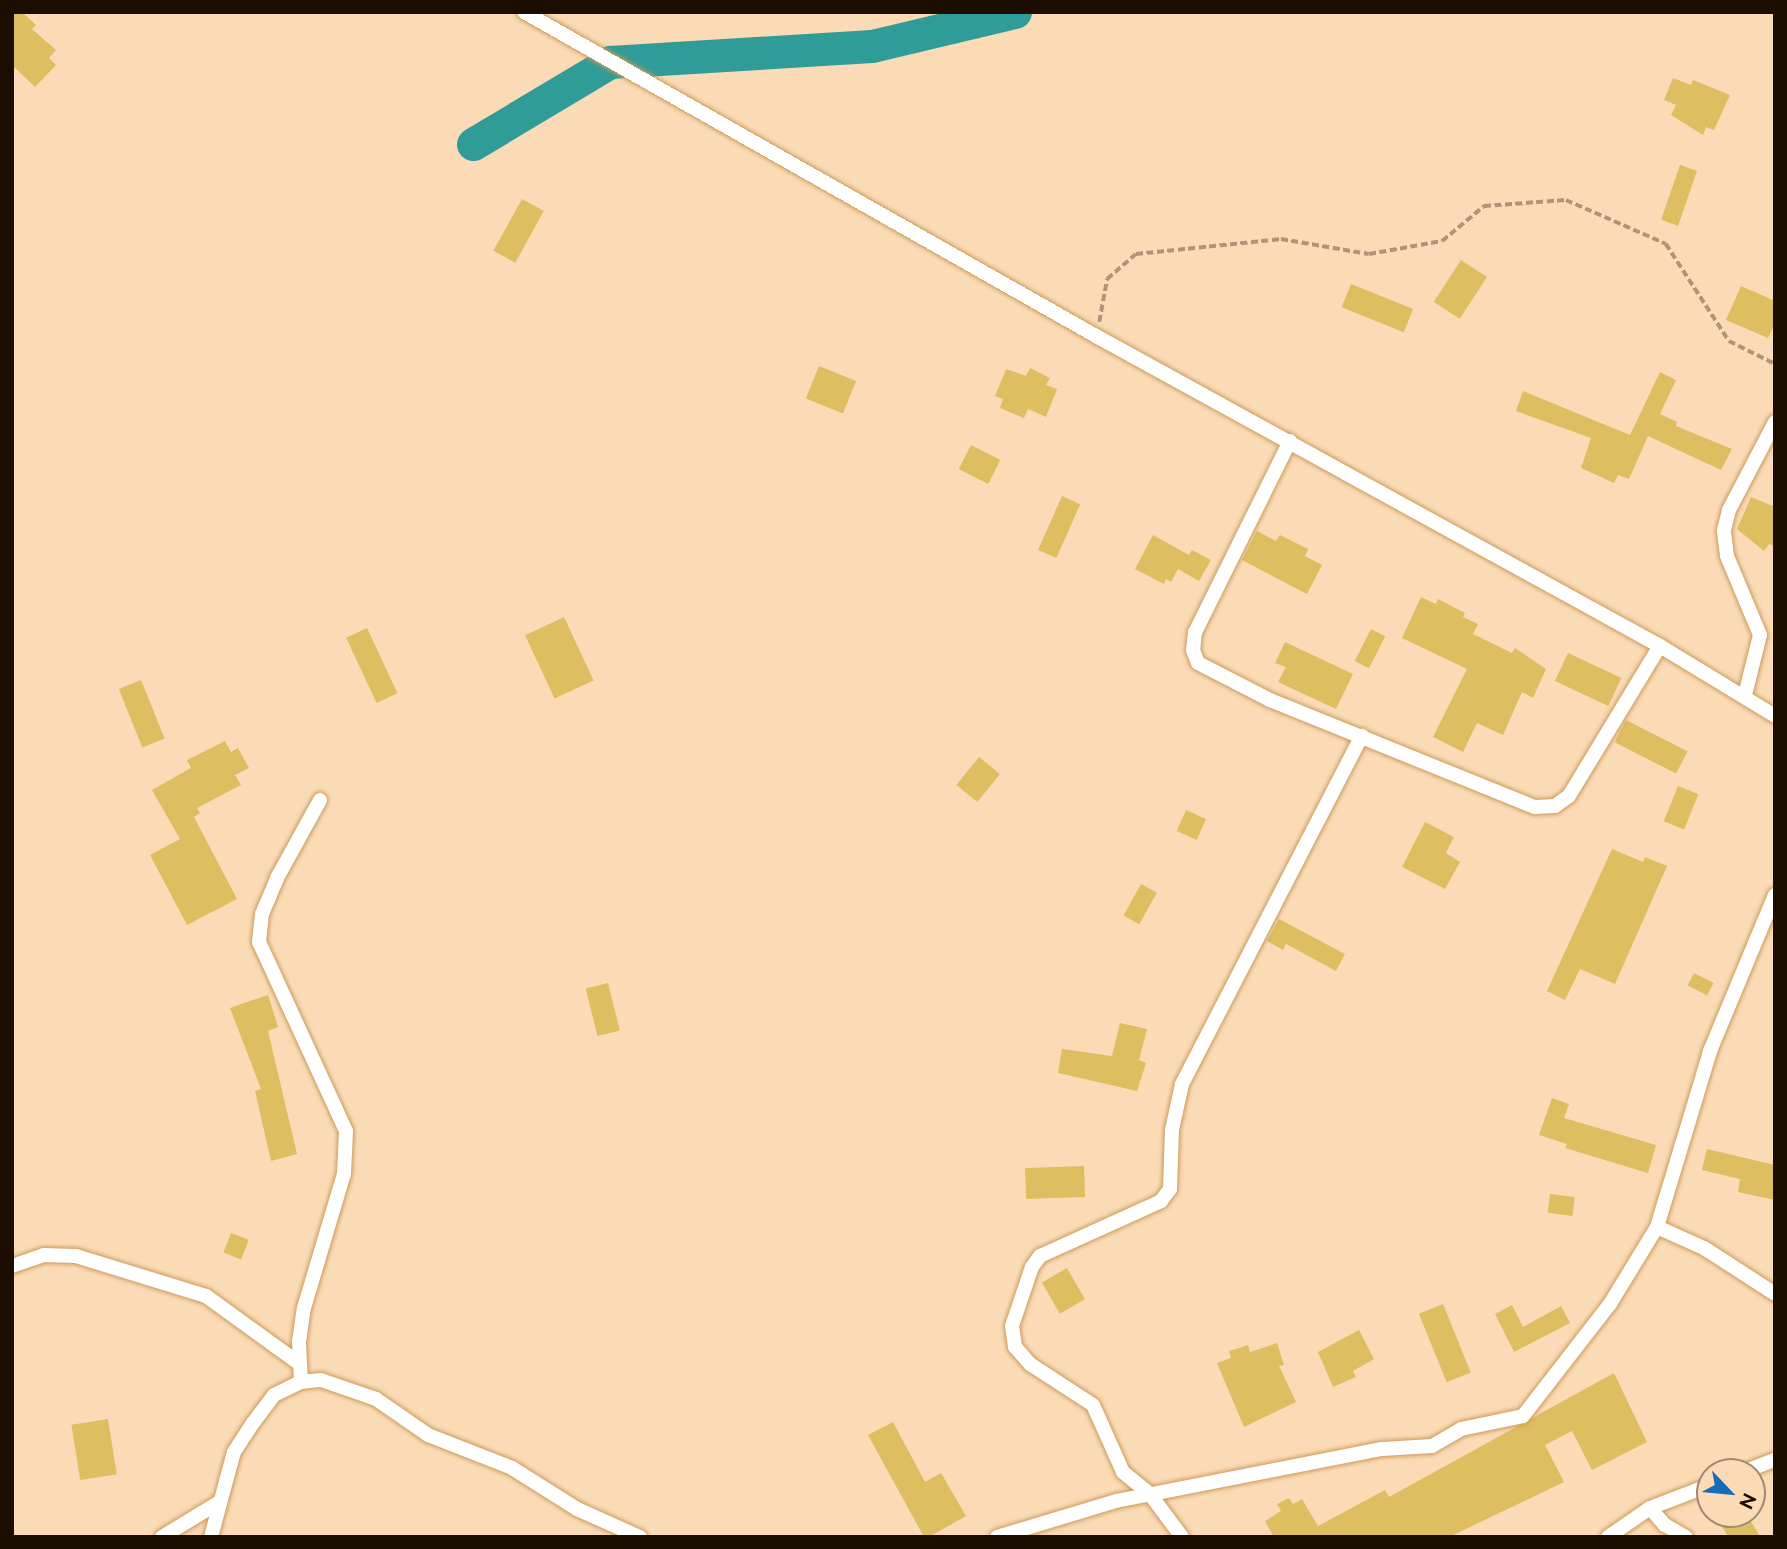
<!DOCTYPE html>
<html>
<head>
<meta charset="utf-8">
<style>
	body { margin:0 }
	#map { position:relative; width:1787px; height:1549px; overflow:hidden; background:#fbdbb6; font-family:Raleway,sans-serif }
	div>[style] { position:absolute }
	.river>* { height:33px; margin:-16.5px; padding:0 16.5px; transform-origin:16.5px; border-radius:16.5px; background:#2f9c98 }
	.building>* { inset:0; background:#ddbe60; transform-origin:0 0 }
	.path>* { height:3.5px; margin-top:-1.75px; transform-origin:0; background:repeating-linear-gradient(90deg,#af9578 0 7px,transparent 0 10.5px) }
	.roads { filter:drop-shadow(0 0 2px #cb9a5b) drop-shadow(0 0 2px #cb9a5b) }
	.street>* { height:14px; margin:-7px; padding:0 7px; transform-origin:7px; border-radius:7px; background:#fff }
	span { translate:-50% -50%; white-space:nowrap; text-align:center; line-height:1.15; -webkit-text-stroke:6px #fbdbb6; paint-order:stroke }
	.frame { position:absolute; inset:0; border:14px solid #1b0d00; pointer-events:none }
	.north { position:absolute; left:1696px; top:1458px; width:70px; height:70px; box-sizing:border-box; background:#fbdbb6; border:2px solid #a1896d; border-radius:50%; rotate:116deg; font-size:19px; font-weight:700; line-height:28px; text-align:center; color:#1b0d00 }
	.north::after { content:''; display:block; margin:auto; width:24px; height:32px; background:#176bb9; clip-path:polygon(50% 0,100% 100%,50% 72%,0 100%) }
</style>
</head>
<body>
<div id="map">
	<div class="river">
		<i style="left:473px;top:144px;width:160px;rotate:-30.9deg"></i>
		<i style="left:610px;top:62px;width:262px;rotate:-3.5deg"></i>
		<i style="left:872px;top:46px;width:147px;rotate:-13.4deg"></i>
	</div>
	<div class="building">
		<i style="clip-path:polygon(12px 12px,22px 12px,36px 25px,32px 29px,56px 50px,49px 58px,56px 65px,35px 87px,12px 65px)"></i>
		<i style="clip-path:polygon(1673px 78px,1691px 85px,1693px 80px,1730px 95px,1714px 130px,1706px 127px,1703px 135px,1671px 115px,1676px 105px,1664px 100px)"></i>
		<i style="left:1680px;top:165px;width:18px;height:58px;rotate:19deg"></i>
		<i style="left:522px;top:199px;width:25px;height:59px;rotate:29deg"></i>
		<i style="left:1461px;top:260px;width:31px;height:50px;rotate:33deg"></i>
		<i style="left:1351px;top:284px;width:67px;height:25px;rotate:22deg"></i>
		<i style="clip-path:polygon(1741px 286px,1775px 301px,1775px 323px,1768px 338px,1726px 320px)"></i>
		<i style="left:819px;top:366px;width:40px;height:35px;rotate:22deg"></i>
		<i style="clip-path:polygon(1030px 368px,1050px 378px,1046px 385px,1057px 389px,1046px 417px,1028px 409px,1024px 418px,1000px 408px,1003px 399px,995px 396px,1006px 369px,1026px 376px)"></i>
		<i style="clip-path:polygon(1660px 372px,1676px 380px,1660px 414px,1677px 422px,1676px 426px,1732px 449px,1721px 470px,1648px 436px,1629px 479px,1618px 475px,1614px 483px,1581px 468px,1591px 438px,1516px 411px,1523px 391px,1630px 435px)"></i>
		<i style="left:971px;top:445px;width:33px;height:27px;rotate:27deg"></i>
		<i style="left:1062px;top:496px;width:20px;height:59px;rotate:24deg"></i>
		<i style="clip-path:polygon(1751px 497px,1775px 507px,1775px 546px,1769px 544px,1764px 551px,1737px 529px)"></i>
		<i style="clip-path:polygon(1257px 531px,1276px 541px,1280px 535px,1308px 549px,1305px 556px,1322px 565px,1307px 594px,1242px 560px)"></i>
		<i style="clip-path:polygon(1153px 535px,1189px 555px,1192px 550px,1211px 560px,1199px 581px,1178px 569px,1171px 582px,1166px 579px,1164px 584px,1135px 569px)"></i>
		<i style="clip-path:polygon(1421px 597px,1436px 604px,1438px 599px,1465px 613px,1463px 617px,1478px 624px,1473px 634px,1512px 653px,1515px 648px,1546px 669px,1533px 698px,1522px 692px,1503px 735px,1477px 723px,1463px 752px,1433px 737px,1467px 669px,1402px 638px)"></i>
		<i style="left:564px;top:617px;width:70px;height:43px;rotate:65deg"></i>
		<i style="left:367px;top:628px;width:72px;height:23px;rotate:65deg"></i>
		<i style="left:1371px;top:629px;width:16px;height:36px;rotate:27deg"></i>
		<i style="clip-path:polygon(1285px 642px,1353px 674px,1336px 709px,1278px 682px,1286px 667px,1275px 663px)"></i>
		<i style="left:1568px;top:653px;width:59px;height:31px;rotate:25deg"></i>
		<i style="left:141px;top:680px;width:63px;height:24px;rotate:68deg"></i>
		<i style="left:1626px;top:720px;width:69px;height:25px;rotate:27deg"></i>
		<i style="clip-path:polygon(225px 741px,231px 752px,238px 748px,249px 768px,235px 775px,241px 785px,197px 808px,200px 813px,194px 817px,237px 899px,187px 925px,150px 855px,180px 839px,152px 790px,191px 768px,187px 760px)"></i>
		<i style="left:979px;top:757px;width:27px;height:36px;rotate:39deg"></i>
		<i style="left:1678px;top:786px;width:22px;height:38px;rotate:22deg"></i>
		<i style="left:1186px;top:810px;width:22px;height:23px;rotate:24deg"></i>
		<i style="clip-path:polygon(1425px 822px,1454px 837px,1446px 853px,1460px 862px,1445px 889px,1402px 867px)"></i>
		<i style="clip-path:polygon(1612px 849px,1643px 862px,1645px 857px,1667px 866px,1615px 984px,1580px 969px,1565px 1000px,1547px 991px)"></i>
		<i style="left:1141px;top:884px;width:18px;height:36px;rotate:29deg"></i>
		<i style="clip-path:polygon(1279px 919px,1345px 954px,1336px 971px,1286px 944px,1283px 950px,1267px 941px)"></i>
		<i style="left:1694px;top:973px;width:22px;height:14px;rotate:27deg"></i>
		<i style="left:608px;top:983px;width:49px;height:23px;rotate:76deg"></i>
		<i style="clip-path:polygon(268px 995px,278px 1027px,268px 1031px,297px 1154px,271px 1161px,255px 1091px,261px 1089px,230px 1008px)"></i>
		<i style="clip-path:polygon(1120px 1023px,1147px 1029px,1139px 1060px,1146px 1063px,1137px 1091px,1058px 1073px,1062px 1049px,1112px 1056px)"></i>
		<i style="clip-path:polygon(1552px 1098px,1569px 1104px,1564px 1118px,1656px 1145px,1648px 1173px,1565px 1148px,1567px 1144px,1539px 1135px)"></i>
		<i style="clip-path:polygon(1707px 1149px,1775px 1165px,1775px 1200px,1738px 1192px,1740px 1179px,1702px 1170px)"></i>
		<i style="left:1084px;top:1166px;width:31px;height:59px;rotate:88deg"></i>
		<i style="left:1550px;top:1194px;width:25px;height:19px;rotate:7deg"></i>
		<i style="left:231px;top:1233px;width:19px;height:21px;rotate:21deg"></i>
		<i style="left:1067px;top:1268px;width:36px;height:29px;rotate:60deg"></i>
		<i style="left:1443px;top:1304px;width:74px;height:26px;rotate:68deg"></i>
		<i style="clip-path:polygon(1512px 1305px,1523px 1327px,1561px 1306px,1570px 1323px,1514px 1352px,1495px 1314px)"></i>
		<i style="clip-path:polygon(1359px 1330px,1374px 1359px,1353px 1371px,1356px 1377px,1333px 1387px,1318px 1352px)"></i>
		<i style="clip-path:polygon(1277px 1343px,1284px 1365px,1279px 1366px,1296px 1402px,1244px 1427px,1217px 1363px,1231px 1358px,1229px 1351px,1248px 1345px,1250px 1352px)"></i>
		<i style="clip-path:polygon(1614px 1373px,1647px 1442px,1592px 1470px,1572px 1431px,1545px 1445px,1564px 1482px,1449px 1537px,1274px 1537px,1265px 1521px,1281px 1511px,1277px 1504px,1289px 1498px,1293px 1504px,1302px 1499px,1318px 1526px,1385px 1490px,1389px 1497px)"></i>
		<i style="left:108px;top:1419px;width:56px;height:37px;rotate:81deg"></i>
		<i style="clip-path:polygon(893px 1422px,925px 1482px,941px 1473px,966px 1516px,929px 1537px,924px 1537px,868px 1435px)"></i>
		<i style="clip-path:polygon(1715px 1514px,1747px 1514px,1760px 1537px,1728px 1537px)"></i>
	</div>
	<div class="path">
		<i style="left:1099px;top:322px;width:44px;rotate:-79.5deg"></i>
		<i style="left:1107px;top:279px;width:38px;rotate:-41deg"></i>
		<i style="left:1136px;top:254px;width:146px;rotate:-5.9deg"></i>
		<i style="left:1281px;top:239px;width:89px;rotate:9.7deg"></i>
		<i style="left:1369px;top:254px;width:74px;rotate:-10.1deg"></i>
		<i style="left:1442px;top:241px;width:55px;rotate:-39.8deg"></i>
		<i style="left:1484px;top:206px;width:82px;rotate:-4.2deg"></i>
		<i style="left:1566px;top:200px;width:109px;rotate:23.7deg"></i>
		<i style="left:1666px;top:244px;width:116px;rotate:57deg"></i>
		<i style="left:1729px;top:341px;width:51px;rotate:26.6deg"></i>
	</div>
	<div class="roads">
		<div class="street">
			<i style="left:524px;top:12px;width:657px;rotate:29.53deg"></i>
			<i style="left:1096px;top:336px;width:644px;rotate:28.8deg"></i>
			<i style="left:1660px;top:646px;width:135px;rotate:31.3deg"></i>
			<i style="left:1290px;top:441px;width:213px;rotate:116.4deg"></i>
			<i style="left:1195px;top:632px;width:18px;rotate:96deg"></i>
			<i style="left:1193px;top:650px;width:14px;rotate:69deg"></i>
			<i style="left:1198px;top:663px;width:81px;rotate:27.2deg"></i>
			<i style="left:1270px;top:700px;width:286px;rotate:22deg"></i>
			<i style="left:1535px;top:807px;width:20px;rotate:-3deg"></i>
			<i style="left:1555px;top:806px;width:17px;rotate:-36deg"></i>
			<i style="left:1569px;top:796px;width:175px;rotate:-58.8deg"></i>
			<i style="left:1745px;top:695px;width:62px;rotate:-76deg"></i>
			<i style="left:1760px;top:635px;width:86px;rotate:-112.7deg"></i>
			<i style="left:1727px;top:556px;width:26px;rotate:-97deg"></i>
			<i style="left:1724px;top:530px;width:21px;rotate:-76deg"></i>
			<i style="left:1729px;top:510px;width:99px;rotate:-62.4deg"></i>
			<i style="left:1657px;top:1227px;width:51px;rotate:24.1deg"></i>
			<i style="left:1704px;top:1248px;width:85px;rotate:32.9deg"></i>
			<i style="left:12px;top:1266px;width:34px;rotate:-19deg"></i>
			<i style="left:44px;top:1255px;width:32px;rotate:2deg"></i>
			<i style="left:76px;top:1256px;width:136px;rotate:17.1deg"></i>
			<i style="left:206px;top:1296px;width:116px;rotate:35.9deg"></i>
			<i style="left:301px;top:1382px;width:40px;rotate:-92.9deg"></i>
			<i style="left:299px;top:1342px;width:34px;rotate:-82deg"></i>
			<i style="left:304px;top:1308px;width:140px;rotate:-73.4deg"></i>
			<i style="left:344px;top:1174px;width:43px;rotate:-87.3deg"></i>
			<i style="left:346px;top:1131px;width:208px;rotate:-114.7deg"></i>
			<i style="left:259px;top:942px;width:28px;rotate:-84deg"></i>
			<i style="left:262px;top:914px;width:39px;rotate:-67deg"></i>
			<i style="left:277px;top:878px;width:89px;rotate:-61.1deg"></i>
			<i style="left:1743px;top:1472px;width:34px;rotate:-21deg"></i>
			<i style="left:1650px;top:1508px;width:23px;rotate:49deg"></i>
			<i style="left:1665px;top:1525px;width:24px;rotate:30deg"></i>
			<i style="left:162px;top:1537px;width:66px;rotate:-31.3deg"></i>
			<i style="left:211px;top:1537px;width:88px;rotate:-74.9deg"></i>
			<i style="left:234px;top:1452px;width:35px;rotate:-57deg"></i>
			<i style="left:253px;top:1423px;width:35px;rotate:-53deg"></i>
			<i style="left:274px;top:1395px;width:30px;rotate:-26deg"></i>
			<i style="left:301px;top:1382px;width:20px;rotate:-6deg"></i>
			<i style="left:321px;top:1380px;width:58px;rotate:19.1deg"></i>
			<i style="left:376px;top:1399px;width:63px;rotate:34.7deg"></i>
			<i style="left:428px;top:1435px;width:90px;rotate:21.4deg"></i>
			<i style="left:512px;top:1468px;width:77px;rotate:32.2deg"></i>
			<i style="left:577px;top:1509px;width:69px;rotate:24deg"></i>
			<i style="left:997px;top:1537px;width:124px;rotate:-16.8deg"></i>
			<i style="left:1116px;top:1501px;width:271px;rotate:-11.1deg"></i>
			<i style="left:1382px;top:1449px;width:50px;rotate:-3.4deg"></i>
			<i style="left:1432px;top:1446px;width:34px;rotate:-30deg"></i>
			<i style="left:1461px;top:1429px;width:63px;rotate:-11.8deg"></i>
			<i style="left:1523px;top:1416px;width:142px;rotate:-52.2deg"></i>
			<i style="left:1610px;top:1304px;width:90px;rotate:-58.6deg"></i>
			<i style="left:1657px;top:1227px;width:184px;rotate:-73.2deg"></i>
			<i style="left:1710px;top:1051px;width:169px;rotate:-67.4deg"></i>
			<i style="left:1182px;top:1537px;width:54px;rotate:-126.7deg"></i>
			<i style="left:1150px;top:1494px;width:35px;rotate:-141deg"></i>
			<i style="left:1123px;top:1472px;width:73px;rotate:-114.1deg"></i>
			<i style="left:1093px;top:1405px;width:75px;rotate:-146.9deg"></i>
			<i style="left:1030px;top:1364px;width:23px;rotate:-131deg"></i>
			<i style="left:1015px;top:1347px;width:21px;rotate:-98deg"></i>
			<i style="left:1012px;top:1326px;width:62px;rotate:-71.3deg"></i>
			<i style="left:1032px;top:1267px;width:14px;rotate:-54deg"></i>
			<i style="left:1040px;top:1256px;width:133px;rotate:-24.4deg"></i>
			<i style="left:1161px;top:1201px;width:15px;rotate:-53deg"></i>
			<i style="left:1170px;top:1189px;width:59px;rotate:-88.1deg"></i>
			<i style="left:1172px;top:1130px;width:47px;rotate:-77.7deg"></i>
			<i style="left:1182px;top:1084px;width:392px;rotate:-62.7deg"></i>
			<i style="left:1608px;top:1537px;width:51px;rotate:-34.6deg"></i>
			<i style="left:1650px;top:1508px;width:64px;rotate:-21deg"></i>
		</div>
	</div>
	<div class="frame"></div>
	<div class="north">N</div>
</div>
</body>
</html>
